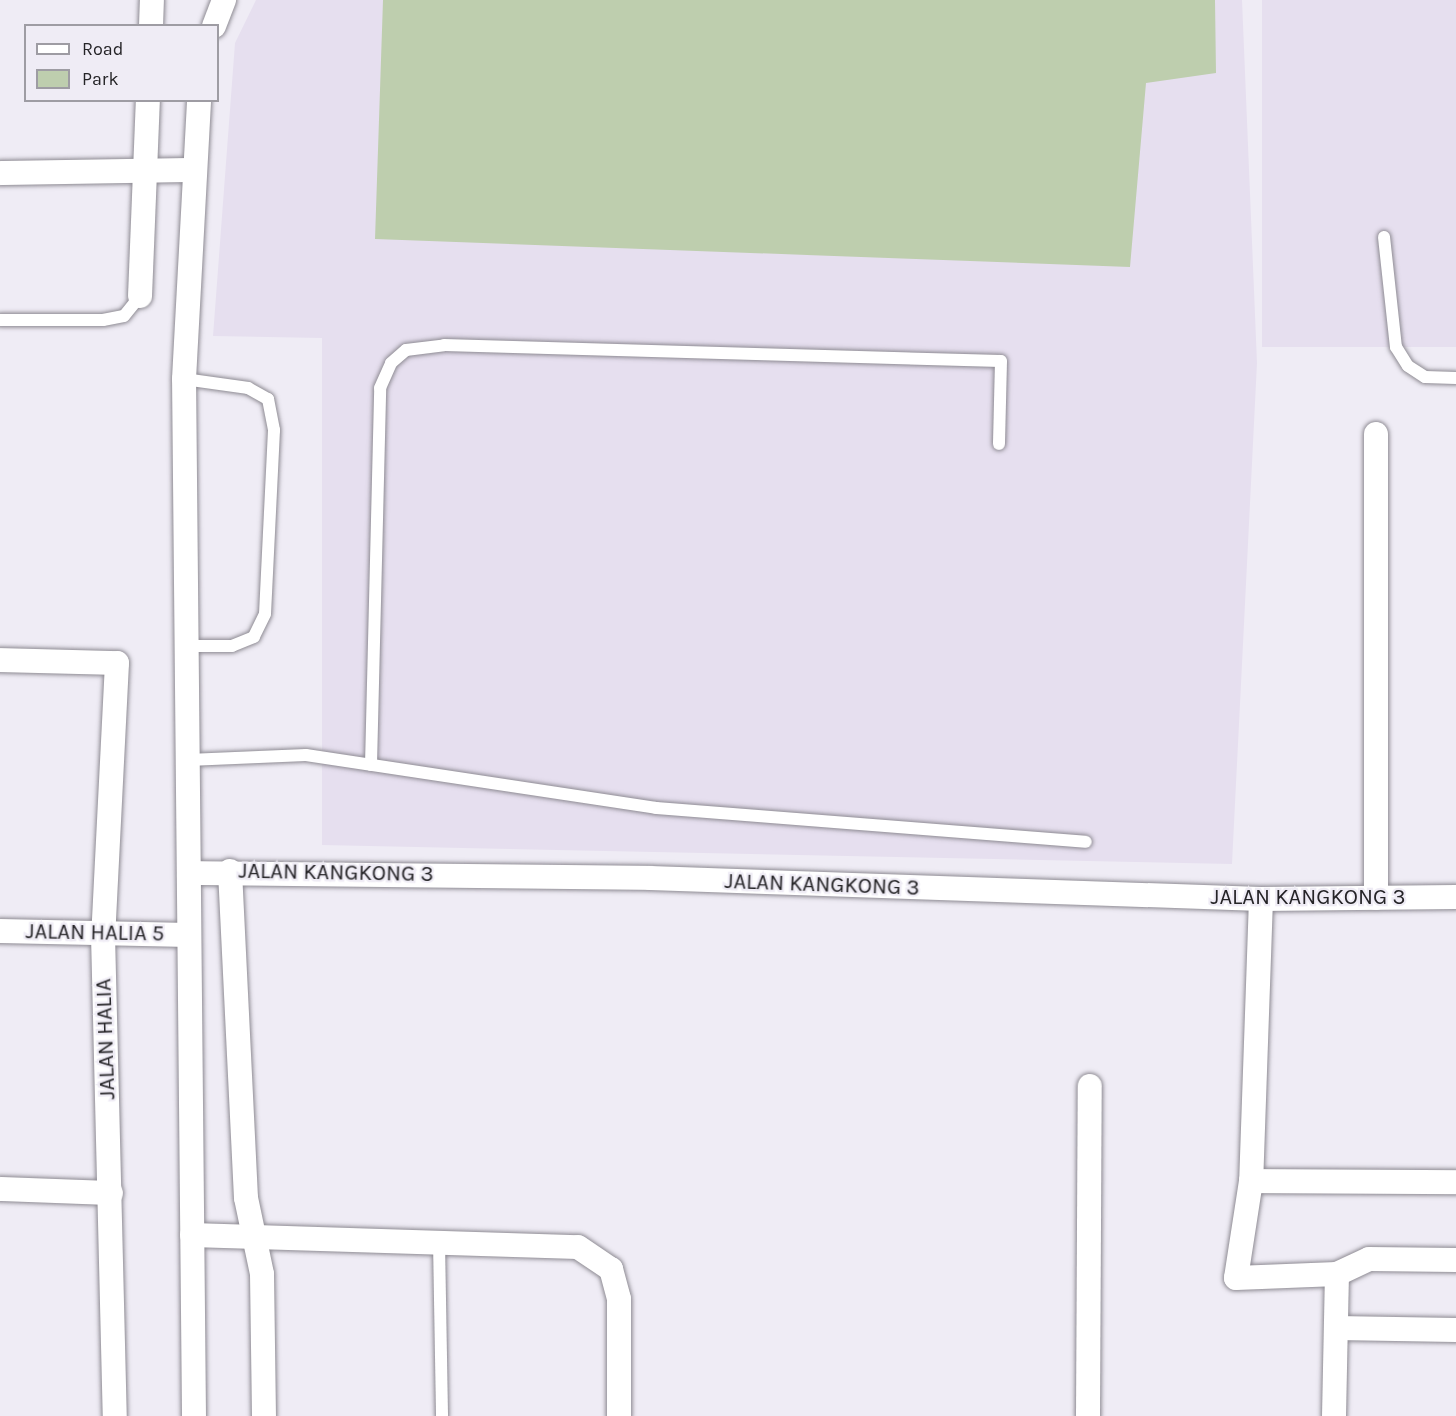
<!DOCTYPE html>
<html>
<head>
<meta charset="utf-8">
<style>
	body { margin:0 }
	#map { position:relative; width:1456px; height:1416px; overflow:hidden; background:#efecf5; font-family:Karla,sans-serif }
	div>[style] { position:absolute }
	.built>* { inset:0; background:#e6dfef; transform-origin:0 0 }
	.green>* { inset:0; background:#beceae }
	.roads { filter:drop-shadow(0 0 2px #8e8b93) drop-shadow(0 0 2px #8e8b93) }
	.lane>* { height:12px; margin:-6px; padding:0 6px; transform-origin:6px; border-radius:6px; background:#fff }
	.street>* { height:24px; margin:-12px; padding:0 12px; transform-origin:12px; border-radius:12px; background:#fff }
	span { translate:-50% -50%; white-space:nowrap; text-align:center; line-height:1.15; -webkit-text-stroke:4.5px #efecf5; paint-order:stroke }
	.street-label { font-size:22px; color:#252427 }
	.legend { position:absolute; left:24px; top:24px; width:195px; height:78px; box-sizing:border-box; background:#efecf5; border:2px solid #9e9ca3; margin:0; padding:8px 10px; list-style:none; font-size:18px; color:#252427 }
	.legend li { display:flex; align-items:center; gap:12px; height:30px }
	.legend b { width:30px; border:2px solid #9e9ca3 }
</style>
</head>
<body>
<div id="map">
	<div class="built">
		<i style="clip-path:polygon(256px 0,1242px 0,1257px 363px,1232px 864px,322px 845px,322px 338px,213px 336px,235px 43px)"></i>
		<i style="left:1262px;top:0;width:194px;height:347px"></i>
	</div>
	<div class="green">
		<i style="clip-path:polygon(383px 0,1215px 0,1216px 73px,1146px 83px,1130px 267px,375px 239px)"></i>
	</div>
	<div class="roads">
		<div class="lane">
			<i style="left:1384px;top:237px;width:111px;rotate:83.8deg"></i>
			<i style="left:1396px;top:347px;width:22px;rotate:58deg"></i>
			<i style="left:1408px;top:366px;width:20px;rotate:33deg"></i>
			<i style="left:1425px;top:377px;width:31px;rotate:2deg"></i>
			<i style="left:0;top:320px;width:103px"></i>
			<i style="left:103px;top:320px;width:21px;rotate:-11deg"></i>
			<i style="left:124px;top:316px;width:26px;rotate:-51deg"></i>
			<i style="left:184px;top:379px;width:65px;rotate:8deg"></i>
			<i style="left:248px;top:388px;width:23px;rotate:29deg"></i>
			<i style="left:268px;top:399px;width:32px;rotate:79deg"></i>
			<i style="left:274px;top:430px;width:184px;rotate:92.8deg"></i>
			<i style="left:265px;top:614px;width:25px;rotate:116deg"></i>
			<i style="left:254px;top:637px;width:24px;rotate:158deg"></i>
			<i style="left:232px;top:646px;width:45px;rotate:180deg"></i>
			<i style="left:188px;top:760px;width:118px;rotate:-2.4deg"></i>
			<i style="left:306px;top:755px;width:354px;rotate:8.6deg"></i>
			<i style="left:656px;top:808px;width:431px;rotate:4.5deg"></i>
			<i style="left:371px;top:765px;width:377px;rotate:-88.6deg"></i>
			<i style="left:380px;top:388px;width:27px;rotate:-66deg"></i>
			<i style="left:391px;top:363px;width:20px;rotate:-41deg"></i>
			<i style="left:406px;top:350px;width:38px;rotate:-7deg"></i>
			<i style="left:444px;top:345px;width:557px;rotate:1.65deg"></i>
			<i style="left:1001px;top:361px;width:83px;rotate:91.4deg"></i>
			<i style="left:439px;top:1242px;width:174px;rotate:89deg"></i>
		</div>
		<div class="street">
			<i style="left:151px;top:26px;width:26px;rotate:-88deg"></i>
			<i style="left:214px;top:26px;width:28px;rotate:-69deg"></i>
			<i style="left:0;top:173px;width:192px;rotate:-0.9deg"></i>
			<i style="left:140px;top:296px;width:196px;rotate:-87.7deg"></i>
			<i style="left:1376px;top:434px;width:464px;rotate:90deg"></i>
			<i style="left:0;top:660px;width:117px;rotate:1.5deg"></i>
			<i style="left:117px;top:663px;width:272px;rotate:92.9deg"></i>
			<i style="left:103px;top:935px;width:481px;rotate:88.6deg"></i>
			<i style="left:230px;top:871px;width:327px;rotate:87.2deg"></i>
			<i style="left:246px;top:1198px;width:78px;rotate:78.1deg"></i>
			<i style="left:262px;top:1274px;width:142px;rotate:89.2deg"></i>
			<i style="left:189px;top:873px;width:461px;rotate:0.6deg"></i>
			<i style="left:650px;top:878px;width:611px;rotate:1.97deg"></i>
			<i style="left:1261px;top:899px;width:195px;rotate:-0.6deg"></i>
			<i style="left:1261px;top:899px;width:282px;rotate:92deg"></i>
			<i style="left:1251px;top:1181px;width:98px;rotate:98.8deg"></i>
			<i style="left:1236px;top:1278px;width:101px;rotate:-2.3deg"></i>
			<i style="left:1337px;top:1274px;width:35px;rotate:-25deg"></i>
			<i style="left:1369px;top:1259px;width:87px;rotate:0.7deg"></i>
			<i style="left:0;top:931px;width:189px;rotate:1.2deg"></i>
			<i style="left:1251px;top:1181px;width:205px;rotate:0.3deg"></i>
			<i style="left:0;top:1189px;width:111px;rotate:2.1deg"></i>
			<i style="left:192px;top:1235px;width:386px;rotate:1.8deg"></i>
			<i style="left:578px;top:1247px;width:40px;rotate:34deg"></i>
			<i style="left:611px;top:1269px;width:31px;rotate:75deg"></i>
			<i style="left:619px;top:1299px;width:117px;rotate:90deg"></i>
			<i style="left:1336px;top:1328px;width:120px;rotate:1deg"></i>
			<i style="left:194px;top:1416px;width:1037px;rotate:-90.55deg"></i>
			<i style="left:184px;top:379px;width:279px;rotate:-86.9deg"></i>
			<i style="left:1088px;top:1416px;width:330px;rotate:-89.7deg"></i>
			<i style="left:1334px;top:1416px;width:142px;rotate:-88.8deg"></i>
		</div>
	</div>
	<div class="street-label">
		<span style="left:336px;top:873px;rotate:1deg">JALAN KANGKONG 3</span>
		<span style="left:822px;top:885px;rotate:2deg">JALAN KANGKONG 3</span>
		<span style="left:1308px;top:898px">JALAN KANGKONG 3</span>
		<span style="left:95px;top:933px;rotate:1deg">JALAN HALIA 5</span>
		<span style="left:106px;top:1039px;rotate:-92deg">JALAN HALIA</span>
	</div>
	<ul class="legend">
	<li><b style="height:8px;background:#fff"></b>Road</li>
	<li><b style="height:16px;background:#beceae"></b>Park</li>
	</ul>
</div>
</body>
</html>
